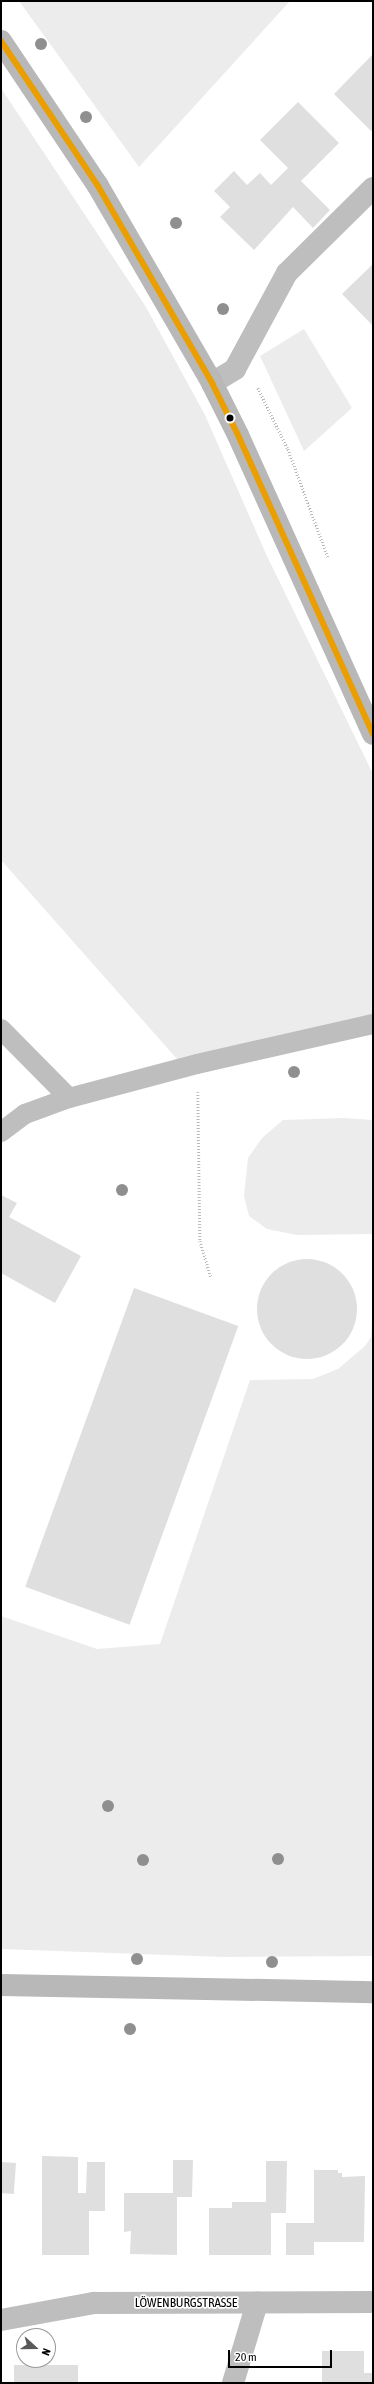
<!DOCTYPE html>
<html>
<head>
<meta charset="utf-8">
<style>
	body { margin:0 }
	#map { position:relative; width:374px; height:2384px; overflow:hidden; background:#fff; font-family:"Asap Condensed",sans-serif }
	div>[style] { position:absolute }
	.green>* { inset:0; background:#ececec }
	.building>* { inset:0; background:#dfdfdf; transform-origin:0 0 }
	.round { border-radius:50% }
	.path>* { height:2.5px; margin-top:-1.25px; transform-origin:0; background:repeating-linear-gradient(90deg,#b9b9b9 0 1px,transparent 0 3px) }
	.lane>* { height:20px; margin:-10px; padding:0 10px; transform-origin:10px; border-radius:10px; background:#bebebe }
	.street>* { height:22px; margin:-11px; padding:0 11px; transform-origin:11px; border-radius:11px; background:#bebebe }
	.secondary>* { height:22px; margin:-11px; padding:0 11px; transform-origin:11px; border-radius:11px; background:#b8b8b8 }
	.bus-1>* { height:6px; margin:-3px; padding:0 3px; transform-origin:3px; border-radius:3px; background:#eb9e00 }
	.trees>* { width:12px; height:12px; margin:-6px; border-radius:50%; background:#8f8f8f }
	.dots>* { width:11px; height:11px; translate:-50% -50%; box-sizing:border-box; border:2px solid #fff; border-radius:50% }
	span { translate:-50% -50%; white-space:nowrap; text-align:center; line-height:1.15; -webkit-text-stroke:3.5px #fff; paint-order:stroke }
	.street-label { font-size:13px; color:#000 }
	.frame { position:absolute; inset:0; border:2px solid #000; pointer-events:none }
	.north { position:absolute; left:16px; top:2328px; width:40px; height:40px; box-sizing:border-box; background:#fff; border:1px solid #999; border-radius:50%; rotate:111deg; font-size:11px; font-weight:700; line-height:16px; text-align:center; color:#000 }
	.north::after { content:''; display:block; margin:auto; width:14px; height:18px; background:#595959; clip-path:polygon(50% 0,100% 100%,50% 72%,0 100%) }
	.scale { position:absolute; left:228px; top:2350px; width:104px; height:18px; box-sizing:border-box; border:2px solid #000; border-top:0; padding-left:5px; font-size:12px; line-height:14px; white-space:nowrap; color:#000; -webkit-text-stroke:3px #fff; paint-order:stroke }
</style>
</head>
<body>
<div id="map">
	<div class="green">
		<i style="clip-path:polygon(19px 1px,290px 1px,139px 167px)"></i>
		<i style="clip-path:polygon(1px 88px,146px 307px,205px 415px,266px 554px,373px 774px,373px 1024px,236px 1057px,177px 1059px,1px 860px)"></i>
		<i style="clip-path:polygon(304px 329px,352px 408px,304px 451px,260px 356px)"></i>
		<i style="clip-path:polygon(344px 1118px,373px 1120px,373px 1234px,297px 1235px,267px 1229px,249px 1216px,244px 1196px,248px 1158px,262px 1138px,283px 1120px)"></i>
		<i style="clip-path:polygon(373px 1300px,373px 1956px,224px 1957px,1px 1949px,1px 1616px,97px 1649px,160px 1644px,250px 1380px,313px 1379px,338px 1369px,365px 1346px,371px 1337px)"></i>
	</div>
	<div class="building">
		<i style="clip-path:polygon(373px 54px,373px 130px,371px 131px,334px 94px)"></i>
		<i style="clip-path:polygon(298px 102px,339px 143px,301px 181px,330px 210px,313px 228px,293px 207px,254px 250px,220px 217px,230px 207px,214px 191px,234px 171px,247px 185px,260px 173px,271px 185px,288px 168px,260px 140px)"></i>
		<i style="clip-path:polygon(373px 264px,373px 326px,342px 294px)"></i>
		<i style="clip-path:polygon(1px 1195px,17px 1203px,9px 1217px,81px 1256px,55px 1303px,1px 1273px)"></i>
		<i class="round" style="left:257px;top:1259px;width:100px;height:100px"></i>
		<i style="left:134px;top:1288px;width:111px;height:318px;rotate:20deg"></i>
		<i style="clip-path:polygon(42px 2156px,78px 2157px,78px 2193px,86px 2193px,87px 2162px,105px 2162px,105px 2211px,89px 2211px,89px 2255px,42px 2255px)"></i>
		<i style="clip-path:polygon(173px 2160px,193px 2160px,192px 2197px,177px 2197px,177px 2255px,130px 2254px,131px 2231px,124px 2232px,124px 2193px,173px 2193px)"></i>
		<i style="clip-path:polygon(266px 2161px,287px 2161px,286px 2213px,271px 2213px,271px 2255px,209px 2255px,209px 2208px,232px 2208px,232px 2202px,266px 2202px)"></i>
		<i style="left:1px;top:2162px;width:15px;height:31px;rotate:4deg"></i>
		<i style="clip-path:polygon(314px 2170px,338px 2170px,338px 2173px,342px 2173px,342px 2177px,365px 2176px,364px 2242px,314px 2242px,314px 2255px,286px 2255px,286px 2223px,314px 2223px)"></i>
		<i style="clip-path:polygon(322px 2351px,364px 2351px,364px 2373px,373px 2373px,373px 2383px,322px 2383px)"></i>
		<i style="left:14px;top:2365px;width:64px;height:18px"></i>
	</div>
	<div class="path">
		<i style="left:258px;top:388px;width:68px;rotate:63.8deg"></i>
		<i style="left:288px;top:449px;width:115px;rotate:69.7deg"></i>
		<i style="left:198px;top:1092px;width:149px;rotate:89.2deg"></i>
		<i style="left:200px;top:1241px;width:37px;rotate:73deg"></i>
	</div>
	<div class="lane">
		<i style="left:1px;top:1029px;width:97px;rotate:45.4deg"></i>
		<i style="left:1px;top:1132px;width:30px;rotate:-37deg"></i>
		<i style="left:25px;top:1114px;width:47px;rotate:-20deg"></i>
		<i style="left:69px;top:1098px;width:132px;rotate:-14.9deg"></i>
		<i style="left:197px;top:1064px;width:180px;rotate:-12.8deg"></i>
	</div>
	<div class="street">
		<i style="left:212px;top:383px;width:27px;rotate:-31deg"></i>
		<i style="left:235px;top:369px;width:109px;rotate:-61.6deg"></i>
		<i style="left:287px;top:273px;width:121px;rotate:-44.7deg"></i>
		<i style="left:1px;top:2320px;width:95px;rotate:-10.4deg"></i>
		<i style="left:94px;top:2303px;width:279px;rotate:-0.2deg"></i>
		<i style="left:233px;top:2383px;width:84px;rotate:-73.3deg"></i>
	</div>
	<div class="secondary">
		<i style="left:1px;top:41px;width:174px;rotate:56.2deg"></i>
		<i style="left:98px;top:186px;width:228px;rotate:59.9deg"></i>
		<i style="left:212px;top:383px;width:58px;rotate:63.4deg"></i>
		<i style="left:238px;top:435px;width:328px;rotate:65.7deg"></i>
		<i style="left:1px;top:1985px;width:372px;rotate:1.1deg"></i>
	</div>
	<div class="bus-1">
		<i style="left:1px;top:41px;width:174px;rotate:56.2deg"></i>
		<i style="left:98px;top:186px;width:228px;rotate:59.9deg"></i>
		<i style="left:212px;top:383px;width:58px;rotate:63.4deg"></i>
		<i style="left:238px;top:435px;width:328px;rotate:65.7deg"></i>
	</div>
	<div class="trees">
		<i style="left:41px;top:44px"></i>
		<i style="left:86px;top:117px"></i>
		<i style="left:176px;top:223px"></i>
		<i style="left:223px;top:309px"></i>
		<i style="left:294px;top:1072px"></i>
		<i style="left:122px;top:1190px"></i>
		<i style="left:108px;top:1806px"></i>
		<i style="left:278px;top:1859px"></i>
		<i style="left:143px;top:1860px"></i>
		<i style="left:137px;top:1959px"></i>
		<i style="left:272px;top:1962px"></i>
		<i style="left:130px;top:2029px"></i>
	</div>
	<div class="dots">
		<i style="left:230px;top:418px;background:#000"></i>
	</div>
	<div class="street-label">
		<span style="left:186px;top:2303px">LÖWENBURGSTRASSE</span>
	</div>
	<div class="frame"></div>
	<div class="north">N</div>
	<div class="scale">20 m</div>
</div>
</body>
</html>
